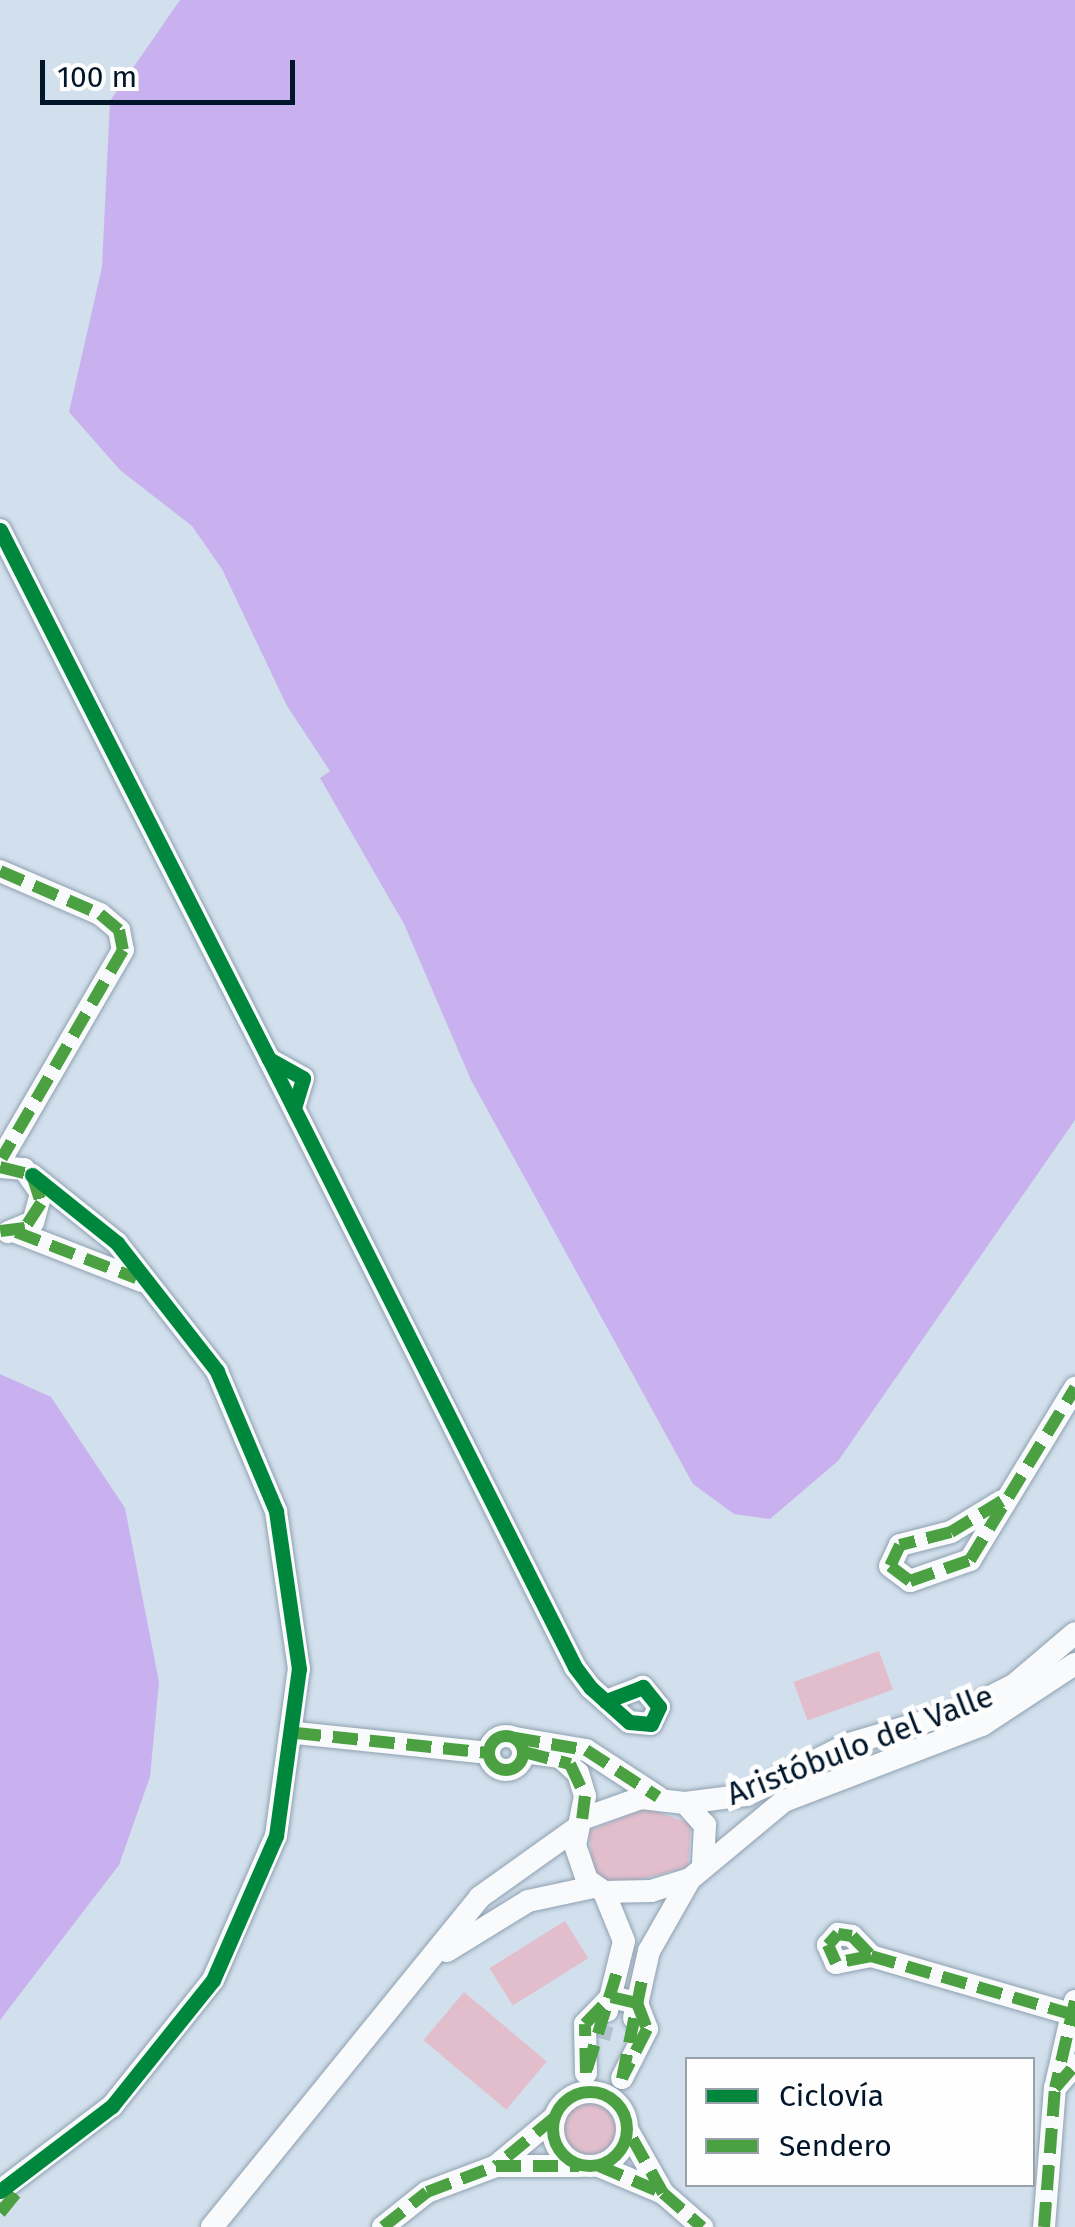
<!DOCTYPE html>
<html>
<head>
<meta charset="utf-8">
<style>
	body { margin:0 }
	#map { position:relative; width:1075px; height:2227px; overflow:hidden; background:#d2dfec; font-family:"Fira Sans",sans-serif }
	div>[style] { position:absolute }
	.green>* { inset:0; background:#e2becd; transform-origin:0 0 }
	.round { border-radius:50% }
	.water>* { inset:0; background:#c9b1ef }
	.minor-tunnel>* { height:22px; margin-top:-11px; transform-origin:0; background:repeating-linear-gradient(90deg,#b2c1cf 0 22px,transparent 0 33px) }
	.roads { filter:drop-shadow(0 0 2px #8ea0b0) drop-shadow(0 0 2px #8ea0b0) }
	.minor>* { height:22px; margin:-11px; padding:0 11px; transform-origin:11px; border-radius:11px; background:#f8fafc }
	.minor>.ring { margin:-11px; padding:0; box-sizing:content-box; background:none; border:22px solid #f8fafc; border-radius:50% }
	.quiet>* { height:12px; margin-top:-6px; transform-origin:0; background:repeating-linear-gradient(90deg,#4ba042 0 25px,transparent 0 37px) }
	.quiet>.ring { margin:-6px; padding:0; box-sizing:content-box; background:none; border:12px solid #4ba042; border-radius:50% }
	.cycleway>* { height:15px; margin:-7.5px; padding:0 7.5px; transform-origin:7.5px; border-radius:7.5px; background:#00873e }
	span { translate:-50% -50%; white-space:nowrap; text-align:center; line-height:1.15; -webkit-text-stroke:10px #fefefe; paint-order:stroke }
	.street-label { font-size:32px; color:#001529 }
	.legend { position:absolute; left:685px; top:2057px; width:350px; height:130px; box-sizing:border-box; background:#fefefe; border:2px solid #98a1a9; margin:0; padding:12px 18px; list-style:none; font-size:30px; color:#001529 }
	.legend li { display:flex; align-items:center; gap:20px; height:50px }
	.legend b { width:50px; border:2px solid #98a1a9 }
	.scale { position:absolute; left:40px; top:60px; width:255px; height:45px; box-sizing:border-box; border:5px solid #001529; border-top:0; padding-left:12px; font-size:30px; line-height:35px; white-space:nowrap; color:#001529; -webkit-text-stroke:8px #fefefe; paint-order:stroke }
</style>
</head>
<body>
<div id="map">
	<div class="green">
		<i style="left:879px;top:1651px;width:41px;height:91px;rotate:70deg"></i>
		<i style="clip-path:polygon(647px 1808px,691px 1824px,688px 1867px,614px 1886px,593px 1874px,589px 1831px)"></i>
		<i style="left:565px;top:1921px;width:44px;height:89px;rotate:58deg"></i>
		<i style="left:464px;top:1992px;width:108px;height:63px;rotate:40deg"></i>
		<i class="round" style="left:559px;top:2103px;width:58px;height:58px"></i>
	</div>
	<div class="water">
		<i style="clip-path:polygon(180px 0,1075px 0,1075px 1120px,838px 1461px,770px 1519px,734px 1514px,693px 1484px,471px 1080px,404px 924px,320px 778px,330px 771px,287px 706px,222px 569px,192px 526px,120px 470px,69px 412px,102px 267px,110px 101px)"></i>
		<i style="clip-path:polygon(0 1374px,51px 1397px,125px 1508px,159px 1682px,150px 1777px,119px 1865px,0 2020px)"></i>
	</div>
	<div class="minor-tunnel">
		<i style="left:599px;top:2038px;width:14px;rotate:-73deg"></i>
	</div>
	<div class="roads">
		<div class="minor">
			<i style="left:0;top:530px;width:593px;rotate:63.05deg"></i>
			<i style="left:0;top:871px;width:109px;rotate:23.3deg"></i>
			<i style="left:100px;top:914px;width:25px;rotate:40deg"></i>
			<i style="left:119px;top:930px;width:20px;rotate:79deg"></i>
			<i style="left:123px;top:950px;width:241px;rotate:120.2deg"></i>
			<i style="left:294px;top:1108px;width:31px;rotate:-73deg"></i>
			<i style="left:303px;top:1078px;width:39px;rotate:-151deg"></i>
			<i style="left:269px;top:1059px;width:681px;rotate:63.28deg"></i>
			<i style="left:575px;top:1667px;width:26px;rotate:53deg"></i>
			<i style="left:591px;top:1688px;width:51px;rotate:41.8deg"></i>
			<i style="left:629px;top:1722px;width:22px;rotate:5deg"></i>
			<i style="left:651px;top:1724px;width:19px;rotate:-65deg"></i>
			<i style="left:659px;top:1707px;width:26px;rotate:-129deg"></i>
			<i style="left:643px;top:1687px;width:40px;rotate:159deg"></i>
			<i style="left:0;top:1167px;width:24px;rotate:5deg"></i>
			<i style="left:24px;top:1169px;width:29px;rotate:55deg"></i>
			<i style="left:41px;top:1193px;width:30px;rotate:105deg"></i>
			<i style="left:33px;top:1222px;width:27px;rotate:158deg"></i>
			<i style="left:16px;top:1232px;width:135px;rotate:21.3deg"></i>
			<i style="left:1002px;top:1501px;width:60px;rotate:148.7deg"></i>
			<i style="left:951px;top:1532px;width:53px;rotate:165.7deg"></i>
			<i style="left:900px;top:1545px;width:23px;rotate:115deg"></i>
			<i style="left:890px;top:1566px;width:25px;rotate:37deg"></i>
			<i style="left:910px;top:1581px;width:64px;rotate:-19.3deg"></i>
			<i style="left:970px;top:1560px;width:202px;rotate:-58.6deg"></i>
			<i style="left:296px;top:1733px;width:194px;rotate:5.9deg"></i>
			<i class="ring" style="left:489px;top:1736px;width:12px;height:12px"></i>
			<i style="left:515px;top:1738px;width:72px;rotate:9.6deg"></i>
			<i style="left:586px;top:1750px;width:86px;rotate:33.1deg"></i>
			<i style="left:524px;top:1752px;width:36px;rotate:8deg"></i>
			<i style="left:560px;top:1757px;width:24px;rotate:42deg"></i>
			<i style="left:578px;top:1773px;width:24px;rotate:73deg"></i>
			<i style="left:585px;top:1796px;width:50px;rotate:101.5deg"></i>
			<i style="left:575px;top:1845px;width:37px;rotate:71deg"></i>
			<i style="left:587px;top:1880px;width:21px;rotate:35deg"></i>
			<i style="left:604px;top:1892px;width:47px;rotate:-1.2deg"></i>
			<i style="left:651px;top:1891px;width:41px;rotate:-17.1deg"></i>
			<i style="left:690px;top:1879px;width:122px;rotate:-39.7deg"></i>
			<i style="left:784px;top:1801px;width:212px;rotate:-21deg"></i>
			<i style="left:982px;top:1725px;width:111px;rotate:-33.3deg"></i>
			<i style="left:685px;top:1803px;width:63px;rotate:-7.4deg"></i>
			<i style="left:747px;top:1795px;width:114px;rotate:-26.6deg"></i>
			<i style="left:849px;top:1744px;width:120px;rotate:-16.5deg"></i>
			<i style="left:964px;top:1710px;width:56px;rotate:-26.6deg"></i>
			<i style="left:1014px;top:1685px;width:80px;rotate:-40.4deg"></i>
			<i style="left:582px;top:1819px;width:63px;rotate:-19.6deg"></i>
			<i style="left:641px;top:1798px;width:44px;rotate:6.5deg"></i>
			<i style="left:685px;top:1803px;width:30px;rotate:48deg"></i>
			<i style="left:705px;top:1825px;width:39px;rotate:93deg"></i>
			<i style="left:604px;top:1892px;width:53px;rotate:67.8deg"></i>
			<i style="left:624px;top:1941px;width:72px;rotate:103.7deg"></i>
			<i style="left:838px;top:1934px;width:14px;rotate:8deg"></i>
			<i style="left:852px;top:1936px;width:28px;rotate:46deg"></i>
			<i style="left:871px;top:1956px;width:36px;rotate:169deg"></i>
			<i style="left:836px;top:1963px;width:20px;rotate:-114deg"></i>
			<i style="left:828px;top:1945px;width:15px;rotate:-48deg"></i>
			<i style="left:447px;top:1951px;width:95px;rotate:-31.7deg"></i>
			<i style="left:528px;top:1901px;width:67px;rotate:-12deg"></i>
			<i style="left:871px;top:1956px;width:207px;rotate:16.2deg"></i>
			<i style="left:1075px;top:2001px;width:89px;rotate:102.9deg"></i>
			<i style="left:1055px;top:2088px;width:30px;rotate:-49deg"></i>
			<i style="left:634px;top:2018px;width:69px;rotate:-77.4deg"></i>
			<i style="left:649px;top:1951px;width:83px;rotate:-60.3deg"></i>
			<i style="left:586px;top:2073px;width:49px;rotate:-91.2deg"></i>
			<i style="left:585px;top:2024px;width:37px;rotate:-46deg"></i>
			<i style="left:611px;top:1997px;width:27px;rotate:13deg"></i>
			<i style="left:637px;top:2003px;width:28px;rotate:69deg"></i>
			<i style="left:647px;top:2029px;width:55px;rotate:117deg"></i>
			<i class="ring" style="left:553px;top:2092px;width:52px;height:52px"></i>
			<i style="left:555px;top:2117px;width:77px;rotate:140.3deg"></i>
			<i style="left:496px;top:2166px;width:84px"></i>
			<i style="left:599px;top:2166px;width:69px;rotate:22.9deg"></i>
			<i style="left:663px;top:2193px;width:71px;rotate:-119.4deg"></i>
			<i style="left:0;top:2191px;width:141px;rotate:-37.2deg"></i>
			<i style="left:112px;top:2106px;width:161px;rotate:-51.3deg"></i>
			<i style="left:213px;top:1980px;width:157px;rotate:-66.4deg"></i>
			<i style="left:276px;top:1836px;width:169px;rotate:-82.2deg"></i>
			<i style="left:299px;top:1669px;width:160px;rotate:-98.3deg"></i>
			<i style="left:276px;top:1511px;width:152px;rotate:-112.9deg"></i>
			<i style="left:217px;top:1371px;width:162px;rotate:-128deg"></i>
			<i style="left:117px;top:1243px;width:109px;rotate:-141.3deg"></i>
			<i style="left:663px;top:2193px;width:52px;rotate:41.1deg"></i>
			<i style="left:212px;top:2227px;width:425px;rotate:-50.9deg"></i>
			<i style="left:480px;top:1897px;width:120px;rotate:-35.5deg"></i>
			<i style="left:383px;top:2227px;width:56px;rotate:-38.5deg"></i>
			<i style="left:427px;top:2192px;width:74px;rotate:-20.6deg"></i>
			<i style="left:1044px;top:2227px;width:139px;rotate:-85.5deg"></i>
		</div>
	</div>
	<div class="quiet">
		<i style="left:0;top:871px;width:109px;rotate:23.3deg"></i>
		<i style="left:100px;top:914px;width:25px;rotate:40deg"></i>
		<i style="left:119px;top:930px;width:20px;rotate:79deg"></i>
		<i style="left:123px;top:950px;width:241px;rotate:120.2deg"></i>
		<i style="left:0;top:1167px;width:33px;rotate:14deg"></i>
		<i style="left:32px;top:1175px;width:29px;rotate:72deg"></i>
		<i style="left:41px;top:1203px;width:30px;rotate:123deg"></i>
		<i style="left:25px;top:1228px;width:25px;rotate:173deg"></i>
		<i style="left:16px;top:1232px;width:129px;rotate:21deg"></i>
		<i style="left:1002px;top:1501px;width:60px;rotate:148.7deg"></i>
		<i style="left:951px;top:1532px;width:53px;rotate:165.7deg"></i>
		<i style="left:900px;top:1545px;width:23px;rotate:115deg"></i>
		<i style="left:890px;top:1566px;width:25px;rotate:37deg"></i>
		<i style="left:910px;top:1581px;width:64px;rotate:-19.3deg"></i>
		<i style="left:970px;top:1560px;width:202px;rotate:-58.6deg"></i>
		<i style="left:296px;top:1733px;width:194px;rotate:5.9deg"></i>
		<i class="ring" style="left:489px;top:1736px;width:22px;height:22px"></i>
		<i style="left:515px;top:1738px;width:72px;rotate:9.6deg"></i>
		<i style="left:586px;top:1750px;width:86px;rotate:33.1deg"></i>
		<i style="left:524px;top:1752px;width:48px;rotate:14.6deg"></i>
		<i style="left:570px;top:1764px;width:35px;rotate:65deg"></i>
		<i style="left:585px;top:1796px;width:23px;rotate:97deg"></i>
		<i style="left:838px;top:1934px;width:14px;rotate:8deg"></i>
		<i style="left:852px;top:1936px;width:28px;rotate:46deg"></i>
		<i style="left:871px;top:1956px;width:36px;rotate:169deg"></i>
		<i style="left:836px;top:1963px;width:20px;rotate:-114deg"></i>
		<i style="left:828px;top:1945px;width:15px;rotate:-48deg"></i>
		<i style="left:871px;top:1956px;width:207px;rotate:16.2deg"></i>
		<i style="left:1075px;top:2001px;width:89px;rotate:102.9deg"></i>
		<i style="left:1055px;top:2088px;width:30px;rotate:-49deg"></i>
		<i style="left:587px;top:2069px;width:105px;rotate:-72.8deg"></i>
		<i style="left:586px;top:2073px;width:49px;rotate:-91.2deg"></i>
		<i style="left:585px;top:2024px;width:37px;rotate:-46deg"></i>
		<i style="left:611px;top:1997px;width:27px;rotate:13deg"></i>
		<i style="left:637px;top:2003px;width:28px;rotate:69deg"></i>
		<i style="left:647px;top:2029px;width:55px;rotate:117deg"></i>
		<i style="left:622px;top:2079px;width:106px;rotate:-78.6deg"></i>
		<i class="ring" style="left:553px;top:2092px;width:62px;height:62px"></i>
		<i style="left:555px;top:2117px;width:77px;rotate:140.3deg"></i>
		<i style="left:496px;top:2166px;width:83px"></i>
		<i style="left:599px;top:2166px;width:69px;rotate:22.9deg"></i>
		<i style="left:663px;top:2193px;width:71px;rotate:-119.4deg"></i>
		<i style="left:663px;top:2193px;width:52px;rotate:41.1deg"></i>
		<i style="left:0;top:2213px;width:35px;rotate:-51deg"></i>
		<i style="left:383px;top:2227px;width:56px;rotate:-38.5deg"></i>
		<i style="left:427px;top:2192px;width:74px;rotate:-20.6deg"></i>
		<i style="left:1044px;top:2227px;width:139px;rotate:-85.5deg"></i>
	</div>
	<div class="cycleway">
		<i style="left:0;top:530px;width:593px;rotate:63.05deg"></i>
		<i style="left:294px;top:1108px;width:31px;rotate:-73deg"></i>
		<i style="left:303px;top:1078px;width:39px;rotate:-151deg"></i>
		<i style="left:269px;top:1059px;width:681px;rotate:63.28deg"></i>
		<i style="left:575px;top:1667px;width:26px;rotate:53deg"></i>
		<i style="left:591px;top:1688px;width:51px;rotate:41.8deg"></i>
		<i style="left:629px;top:1722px;width:22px;rotate:5deg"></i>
		<i style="left:651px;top:1724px;width:19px;rotate:-65deg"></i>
		<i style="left:659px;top:1707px;width:26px;rotate:-129deg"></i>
		<i style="left:643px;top:1687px;width:40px;rotate:159deg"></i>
		<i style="left:0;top:2191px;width:141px;rotate:-37.2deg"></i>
		<i style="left:112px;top:2106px;width:161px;rotate:-51.3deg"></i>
		<i style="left:213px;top:1980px;width:157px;rotate:-66.4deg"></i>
		<i style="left:276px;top:1836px;width:169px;rotate:-82.2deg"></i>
		<i style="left:299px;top:1669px;width:160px;rotate:-98.3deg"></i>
		<i style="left:276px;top:1511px;width:152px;rotate:-112.9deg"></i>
		<i style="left:217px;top:1371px;width:162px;rotate:-128deg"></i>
		<i style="left:117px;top:1243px;width:109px;rotate:-141.3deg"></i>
	</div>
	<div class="street-label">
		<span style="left:860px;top:1745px;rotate:-21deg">Aristóbulo del Valle</span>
	</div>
	<ul class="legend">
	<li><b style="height:12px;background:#00873e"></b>Ciclovía</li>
	<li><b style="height:12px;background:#4ba042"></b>Sendero</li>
	</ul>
	<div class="scale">100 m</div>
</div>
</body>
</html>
